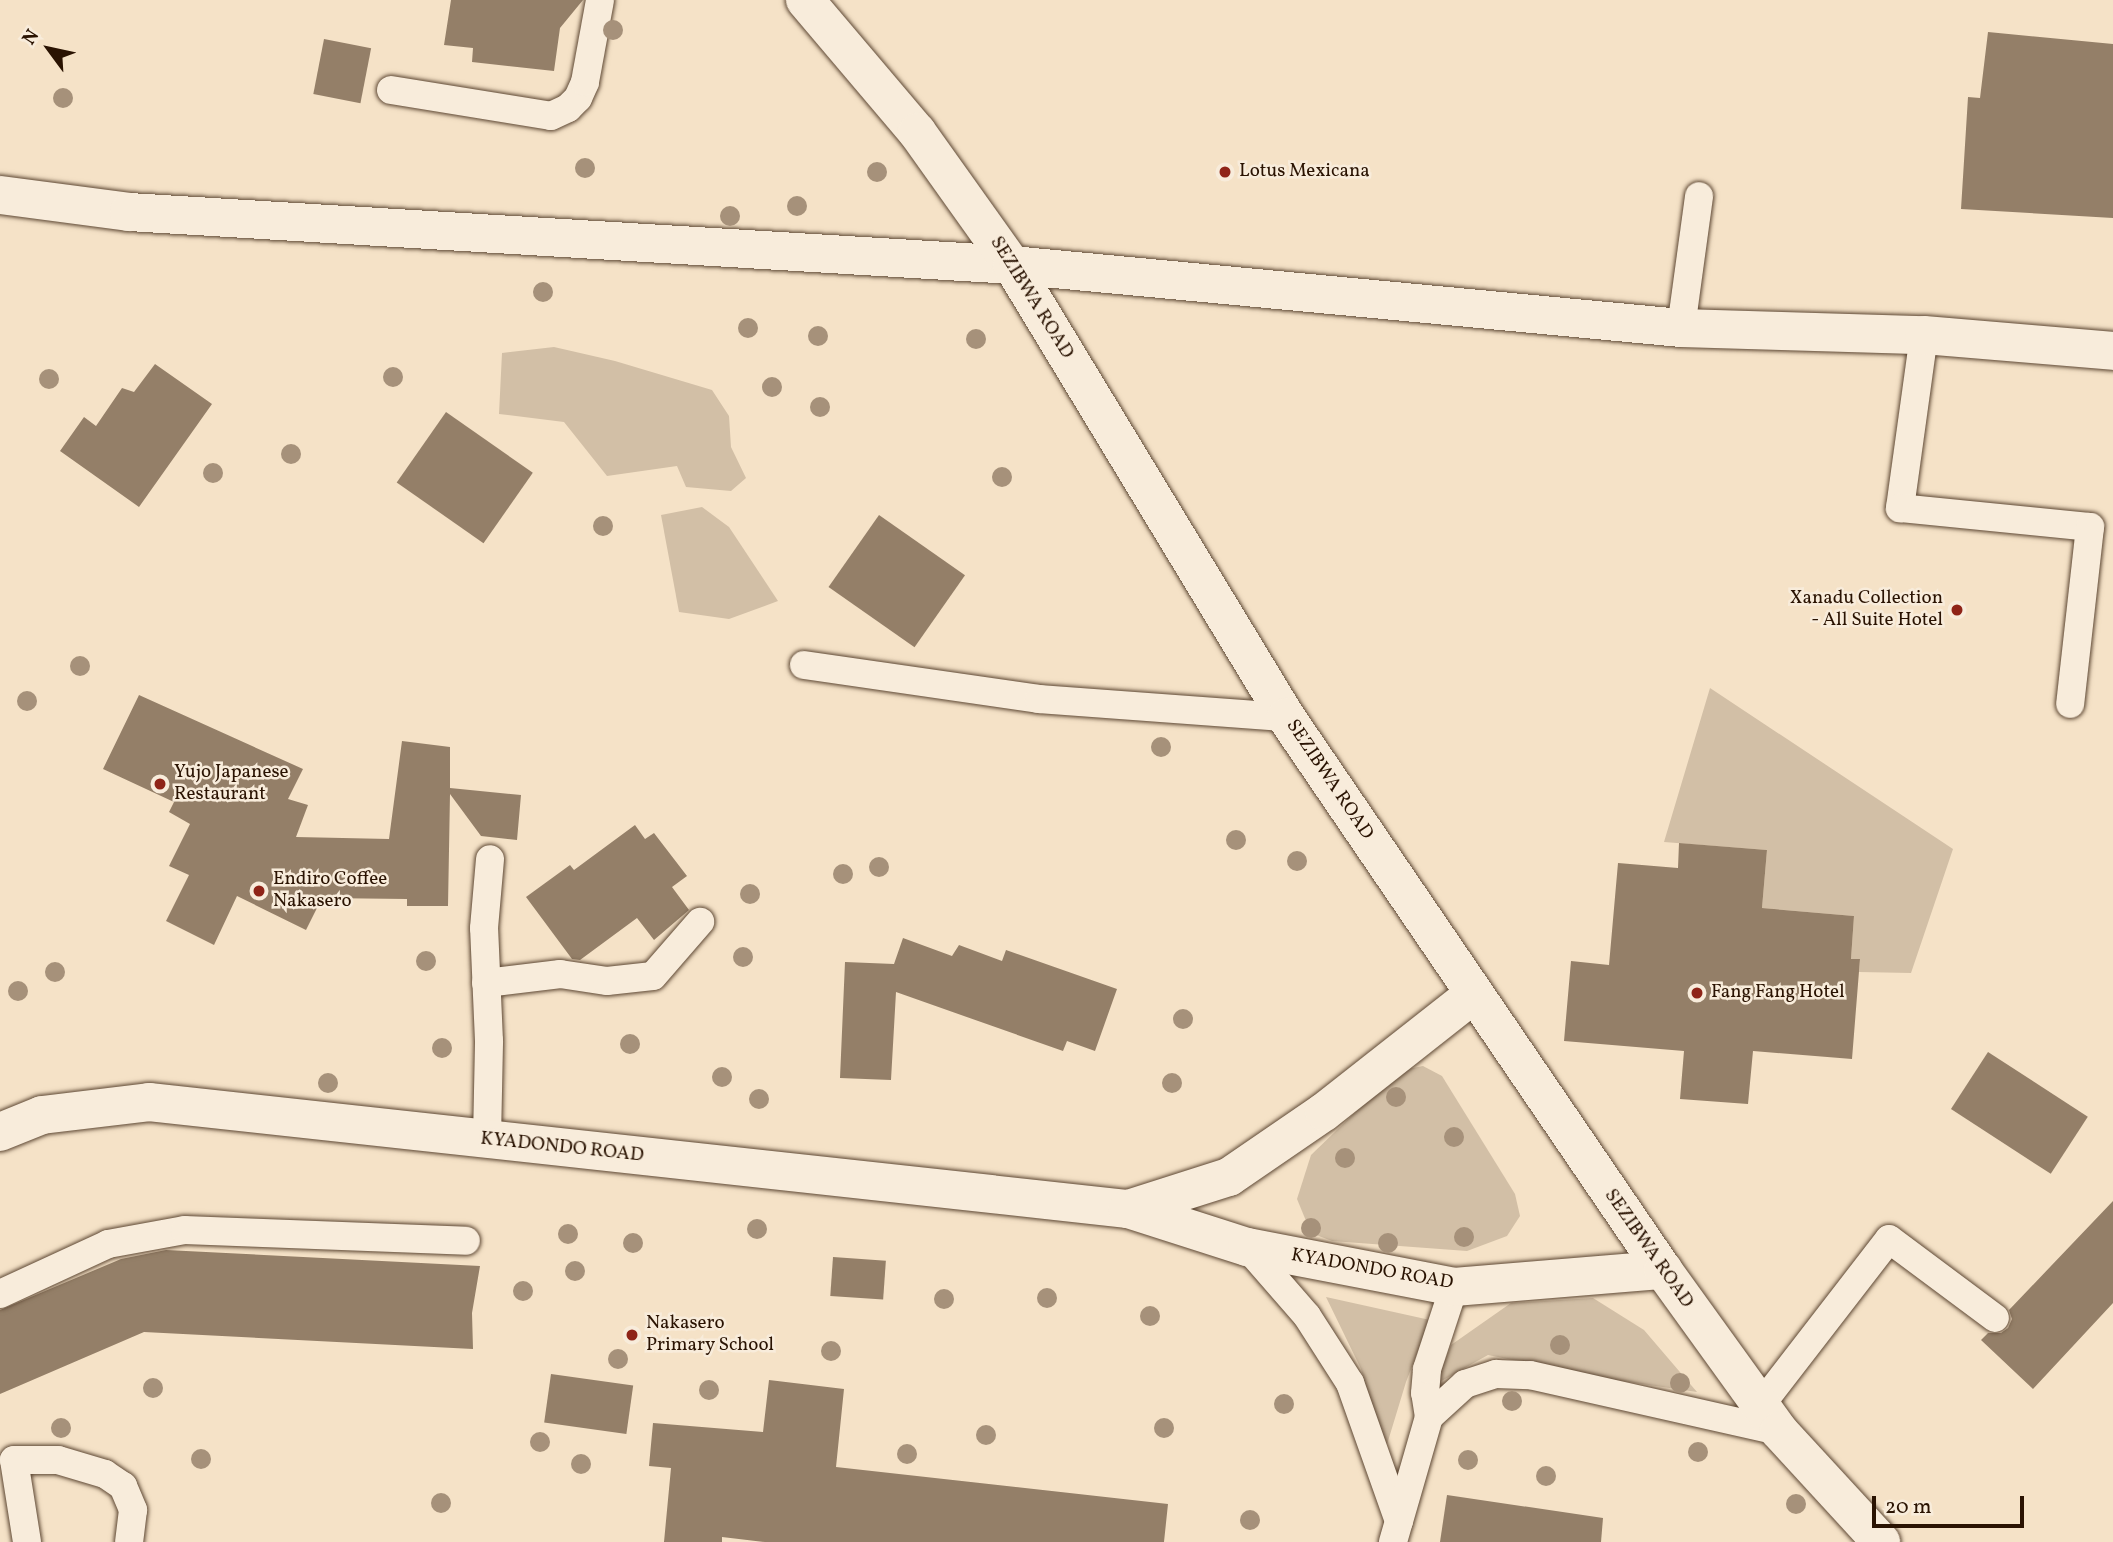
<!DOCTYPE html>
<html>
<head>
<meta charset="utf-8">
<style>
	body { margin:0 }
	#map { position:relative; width:2113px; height:1542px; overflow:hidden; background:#f5e2c7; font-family:Vollkorn,serif }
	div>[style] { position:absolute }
	.green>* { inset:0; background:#d2bfa6 }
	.building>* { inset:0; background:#947f68; transform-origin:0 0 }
	.roads { filter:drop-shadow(0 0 2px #5d4733) drop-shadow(0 0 2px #5d4733) }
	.service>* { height:28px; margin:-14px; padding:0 14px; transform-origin:14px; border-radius:14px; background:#f8ecdb }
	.minor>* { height:38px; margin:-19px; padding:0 19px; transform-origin:19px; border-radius:19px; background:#f8ecdb }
	.tertiary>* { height:38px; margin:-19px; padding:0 19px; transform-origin:19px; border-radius:19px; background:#f8ecdb }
	.trees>* { width:20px; height:20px; margin:-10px; border-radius:50%; background:#a6917a }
	.dots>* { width:19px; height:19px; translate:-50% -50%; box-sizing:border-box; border:4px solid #f8ecdb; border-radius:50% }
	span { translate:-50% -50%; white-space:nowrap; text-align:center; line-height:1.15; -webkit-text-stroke:5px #f8ecdb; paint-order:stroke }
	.poi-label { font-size:19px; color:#2a1302 }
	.left { translate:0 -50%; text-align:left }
	.right { translate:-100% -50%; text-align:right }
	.street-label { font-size:19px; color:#2a1302 }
	.north { position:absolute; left:14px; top:14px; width:70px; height:70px; -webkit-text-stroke:5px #f8ecdb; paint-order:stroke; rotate:303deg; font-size:19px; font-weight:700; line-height:28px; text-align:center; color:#2a1302 }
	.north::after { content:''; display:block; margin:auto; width:24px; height:32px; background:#2a1302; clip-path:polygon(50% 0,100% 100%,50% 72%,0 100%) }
	.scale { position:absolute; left:1872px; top:1496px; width:152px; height:32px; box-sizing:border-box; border:4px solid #2a1302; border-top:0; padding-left:9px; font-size:21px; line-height:24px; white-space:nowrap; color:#2a1302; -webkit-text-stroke:5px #f8ecdb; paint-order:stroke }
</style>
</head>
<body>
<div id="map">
	<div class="green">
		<i style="clip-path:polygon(554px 347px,615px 361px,712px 390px,729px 416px,731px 447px,746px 478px,731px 491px,686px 487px,677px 466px,607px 476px,564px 422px,499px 414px,502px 353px)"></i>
		<i style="clip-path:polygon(702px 507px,729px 527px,778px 601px,729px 619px,679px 612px,661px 515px)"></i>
		<i style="clip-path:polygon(1710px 688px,1953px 849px,1911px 973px,1859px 972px,1860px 959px,1851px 959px,1854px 916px,1762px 908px,1767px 850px,1664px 842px)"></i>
		<i style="clip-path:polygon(1423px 1066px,1442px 1076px,1515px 1194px,1520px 1216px,1507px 1236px,1467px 1251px,1332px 1241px,1311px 1233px,1297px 1199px,1311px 1155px,1398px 1071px)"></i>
		<i style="clip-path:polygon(1326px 1297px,1430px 1320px,1406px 1382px,1385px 1451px,1361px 1369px)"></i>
		<i style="clip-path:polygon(1593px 1298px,1644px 1330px,1697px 1392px,1601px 1378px,1488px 1355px,1436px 1384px,1451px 1345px,1511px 1303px)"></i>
	</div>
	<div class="building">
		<i style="clip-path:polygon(451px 0,583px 0,560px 28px,554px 71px,472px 62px,473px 48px,444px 45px)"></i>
		<i style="clip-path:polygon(1988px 32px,2113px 44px,2113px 218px,1961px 209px,1968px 97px,1980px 98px)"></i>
		<i style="left:324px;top:39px;width:48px;height:56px;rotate:11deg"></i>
		<i style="clip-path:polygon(155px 364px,212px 404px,139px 507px,60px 451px,84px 417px,96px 426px,122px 388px,134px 392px)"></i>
		<i style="left:446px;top:412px;width:106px;height:86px;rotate:35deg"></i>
		<i style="left:879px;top:515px;width:105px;height:88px;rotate:35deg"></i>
		<i style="clip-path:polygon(139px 695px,303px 769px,288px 799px,308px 805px,296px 837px,389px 839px,402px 741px,450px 747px,450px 788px,521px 795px,517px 840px,481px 836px,450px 794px,448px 906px,407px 906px,407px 899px,322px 898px,306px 930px,237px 896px,214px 945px,166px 921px,189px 875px,169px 866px,190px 824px,169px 812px,174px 802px,103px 769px)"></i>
		<i style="clip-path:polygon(635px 825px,645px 839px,654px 833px,687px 876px,672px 887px,689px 910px,654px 940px,637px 918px,580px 960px,572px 959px,526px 897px,570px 865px,574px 870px)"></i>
		<i style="clip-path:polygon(1679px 843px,1767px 850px,1762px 908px,1854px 916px,1851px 959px,1860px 959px,1852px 1059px,1753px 1051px,1748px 1104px,1680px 1099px,1684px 1051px,1564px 1041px,1571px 961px,1609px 965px,1618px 863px,1678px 868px)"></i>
		<i style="clip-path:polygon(903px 938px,952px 956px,959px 945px,1002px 961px,1006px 950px,1117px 989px,1095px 1051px,1067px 1041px,1063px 1051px,896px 992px,891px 1080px,840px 1078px,845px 962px,894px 964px)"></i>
		<i style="left:1988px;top:1052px;width:119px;height:68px;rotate:33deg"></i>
		<i style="clip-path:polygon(2113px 1201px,2113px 1303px,2033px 1389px,1981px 1340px,1988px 1333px,2001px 1333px,2008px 1328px,2012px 1319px,2009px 1310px)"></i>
		<i style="clip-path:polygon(166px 1250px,480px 1266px,472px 1313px,473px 1349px,144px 1332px,0 1394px,0 1310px,121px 1259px)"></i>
		<i style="left:833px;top:1257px;width:53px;height:39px;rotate:4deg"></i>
		<i style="left:551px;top:1374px;width:83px;height:49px;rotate:8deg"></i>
		<i style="clip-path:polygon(769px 1380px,844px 1389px,836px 1467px,1168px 1504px,1164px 1542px,765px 1542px,722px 1537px,722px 1542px,664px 1542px,671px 1468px,649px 1466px,653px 1423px,763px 1432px)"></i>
		<i style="clip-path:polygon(1447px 1495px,1603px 1518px,1601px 1542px,1440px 1542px)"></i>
	</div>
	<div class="roads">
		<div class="service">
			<i style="left:391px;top:90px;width:162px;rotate:9.2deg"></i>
			<i style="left:551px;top:116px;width:19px;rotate:-25deg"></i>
			<i style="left:568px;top:108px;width:14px;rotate:-45deg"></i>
			<i style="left:578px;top:98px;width:17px;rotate:-66deg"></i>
			<i style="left:585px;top:82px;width:83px;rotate:-79.6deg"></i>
			<i style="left:1681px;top:328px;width:133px;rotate:-82.2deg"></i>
			<i style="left:1924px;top:335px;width:175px;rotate:97.9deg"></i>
			<i style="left:1900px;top:508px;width:191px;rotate:5.7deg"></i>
			<i style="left:2090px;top:527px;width:178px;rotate:96.4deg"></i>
			<i style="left:804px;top:665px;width:237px;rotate:8.2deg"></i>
			<i style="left:1039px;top:699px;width:248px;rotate:4.2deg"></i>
			<i style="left:486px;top:983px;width:75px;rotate:-6.9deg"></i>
			<i style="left:560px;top:974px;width:48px;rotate:8.5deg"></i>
			<i style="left:607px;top:981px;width:46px;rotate:-6.2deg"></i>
			<i style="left:653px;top:976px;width:72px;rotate:-49deg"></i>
			<i style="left:487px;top:1139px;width:98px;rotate:-88.8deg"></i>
			<i style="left:489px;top:1041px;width:113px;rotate:-92.5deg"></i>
			<i style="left:484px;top:928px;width:69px;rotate:-85deg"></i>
			<i style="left:1247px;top:1247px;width:91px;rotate:49deg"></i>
			<i style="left:1307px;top:1316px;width:80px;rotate:57.3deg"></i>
			<i style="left:1350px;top:1383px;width:146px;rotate:70.5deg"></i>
			<i style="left:1399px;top:1521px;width:22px;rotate:106deg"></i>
			<i style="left:0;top:1294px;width:119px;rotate:-24.8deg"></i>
			<i style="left:108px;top:1244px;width:78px;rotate:-10.3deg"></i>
			<i style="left:185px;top:1230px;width:281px;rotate:2.2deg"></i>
			<i style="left:1760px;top:1406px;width:211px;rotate:-52.3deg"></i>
			<i style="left:1889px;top:1239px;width:132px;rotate:36.7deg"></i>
			<i style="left:1429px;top:1417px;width:49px;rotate:-42.5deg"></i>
			<i style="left:1465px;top:1384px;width:33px;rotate:-18deg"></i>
			<i style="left:1496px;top:1374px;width:34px;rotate:2deg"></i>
			<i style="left:1530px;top:1375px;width:255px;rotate:12.7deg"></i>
			<i style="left:1399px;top:1521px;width:108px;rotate:-73.9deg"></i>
			<i style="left:1429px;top:1417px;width:24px;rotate:-99deg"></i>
			<i style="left:1425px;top:1393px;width:24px;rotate:-85deg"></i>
			<i style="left:1427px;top:1369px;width:86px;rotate:-71.8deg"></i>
			<i style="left:27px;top:1542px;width:83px;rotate:-99deg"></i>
			<i style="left:14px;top:1460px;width:44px"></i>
			<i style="left:58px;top:1460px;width:49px;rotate:16.6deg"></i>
			<i style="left:105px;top:1474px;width:22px;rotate:34deg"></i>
			<i style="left:123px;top:1486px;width:26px;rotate:67deg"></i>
			<i style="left:133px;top:1510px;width:32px;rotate:97deg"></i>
		</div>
		<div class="minor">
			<i style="left:0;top:195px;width:130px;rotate:7.5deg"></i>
			<i style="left:129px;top:212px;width:885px;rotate:3.43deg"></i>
			<i style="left:1012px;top:265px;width:672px;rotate:5.38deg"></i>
			<i style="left:1681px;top:328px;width:243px;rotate:1.7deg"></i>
			<i style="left:1924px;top:335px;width:190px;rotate:4.8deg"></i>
			<i style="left:0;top:1132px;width:45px;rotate:-22deg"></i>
			<i style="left:42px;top:1115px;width:108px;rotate:-6.9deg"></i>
			<i style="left:149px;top:1102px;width:985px;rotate:6.24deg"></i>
			<i style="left:1128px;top:1209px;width:125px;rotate:17.7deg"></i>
			<i style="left:1247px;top:1247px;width:211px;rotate:10.9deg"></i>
			<i style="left:1454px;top:1287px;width:210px;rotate:-4.7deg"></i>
			<i style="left:1128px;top:1209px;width:106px;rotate:-17.6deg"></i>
			<i style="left:1229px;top:1177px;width:115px;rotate:-34.4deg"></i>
			<i style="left:1324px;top:1112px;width:191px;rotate:-38.2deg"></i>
		</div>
		<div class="tertiary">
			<i style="left:805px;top:0;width:173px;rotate:49.7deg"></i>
			<i style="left:917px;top:132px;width:163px;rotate:54.5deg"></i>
			<i style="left:1012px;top:265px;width:529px;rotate:58.78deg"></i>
			<i style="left:1286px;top:717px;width:669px;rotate:55.72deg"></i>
			<i style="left:1663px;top:1270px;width:198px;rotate:54.2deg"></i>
			<i style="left:1779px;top:1431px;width:151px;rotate:47.4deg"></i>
		</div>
	</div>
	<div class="trees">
		<i style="left:613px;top:30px"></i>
		<i style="left:63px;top:98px"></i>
		<i style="left:585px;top:168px"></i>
		<i style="left:877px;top:172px"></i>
		<i style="left:797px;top:206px"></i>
		<i style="left:730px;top:216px"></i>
		<i style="left:543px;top:292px"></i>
		<i style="left:748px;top:328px"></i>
		<i style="left:818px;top:336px"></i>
		<i style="left:976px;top:339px"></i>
		<i style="left:393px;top:377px"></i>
		<i style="left:49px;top:379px"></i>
		<i style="left:772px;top:387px"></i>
		<i style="left:820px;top:407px"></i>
		<i style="left:291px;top:454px"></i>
		<i style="left:213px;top:473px"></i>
		<i style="left:1002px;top:477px"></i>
		<i style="left:603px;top:526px"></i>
		<i style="left:80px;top:666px"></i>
		<i style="left:27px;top:701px"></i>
		<i style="left:1161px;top:747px"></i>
		<i style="left:1236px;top:840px"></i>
		<i style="left:1297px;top:861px"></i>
		<i style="left:879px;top:867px"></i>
		<i style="left:843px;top:874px"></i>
		<i style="left:750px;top:894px"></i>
		<i style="left:743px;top:957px"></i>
		<i style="left:426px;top:961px"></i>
		<i style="left:55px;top:972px"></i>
		<i style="left:18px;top:991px"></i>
		<i style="left:1183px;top:1019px"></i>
		<i style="left:630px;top:1044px"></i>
		<i style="left:442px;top:1048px"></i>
		<i style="left:722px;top:1077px"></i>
		<i style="left:328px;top:1083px"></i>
		<i style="left:1172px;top:1083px"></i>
		<i style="left:1396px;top:1097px"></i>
		<i style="left:759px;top:1099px"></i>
		<i style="left:1454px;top:1137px"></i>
		<i style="left:1345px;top:1158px"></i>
		<i style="left:1311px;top:1228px"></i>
		<i style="left:757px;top:1229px"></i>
		<i style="left:568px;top:1234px"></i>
		<i style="left:1464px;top:1237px"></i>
		<i style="left:633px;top:1243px"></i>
		<i style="left:1388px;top:1243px"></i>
		<i style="left:575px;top:1271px"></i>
		<i style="left:523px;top:1291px"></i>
		<i style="left:1047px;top:1298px"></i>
		<i style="left:944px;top:1299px"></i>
		<i style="left:1150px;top:1316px"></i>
		<i style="left:1560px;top:1345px"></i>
		<i style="left:831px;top:1351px"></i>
		<i style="left:618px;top:1359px"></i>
		<i style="left:1680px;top:1383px"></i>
		<i style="left:153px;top:1388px"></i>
		<i style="left:709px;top:1390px"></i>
		<i style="left:1512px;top:1401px"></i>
		<i style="left:1284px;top:1404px"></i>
		<i style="left:61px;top:1428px"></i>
		<i style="left:1164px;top:1428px"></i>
		<i style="left:986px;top:1435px"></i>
		<i style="left:540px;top:1442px"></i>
		<i style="left:1698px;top:1452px"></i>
		<i style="left:907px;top:1454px"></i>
		<i style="left:201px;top:1459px"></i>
		<i style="left:1468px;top:1460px"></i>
		<i style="left:581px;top:1464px"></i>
		<i style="left:1546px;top:1476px"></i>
		<i style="left:441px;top:1503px"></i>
		<i style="left:1796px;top:1504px"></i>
		<i style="left:1250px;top:1520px"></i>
	</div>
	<div class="dots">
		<i style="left:1225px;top:172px;background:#8f2418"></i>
		<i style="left:1957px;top:610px;background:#8f2418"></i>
		<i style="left:160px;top:784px;background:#8f2418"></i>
		<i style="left:259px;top:891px;background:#8f2418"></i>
		<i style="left:1697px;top:993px;background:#8f2418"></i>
		<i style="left:632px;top:1335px;background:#8f2418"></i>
	</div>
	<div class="poi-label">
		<span class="left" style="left:1239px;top:172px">Lotus Mexicana</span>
		<span class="right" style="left:1943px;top:610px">Xanadu Collection<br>- All Suite Hotel</span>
		<span class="left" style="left:174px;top:784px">Yujo Japanese<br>Restaurant</span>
		<span class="left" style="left:273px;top:891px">Endiro Coffee<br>Nakasero</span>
		<span class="left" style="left:1711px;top:993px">Fang Fang Hotel</span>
		<span class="left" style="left:646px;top:1335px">Nakasero<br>Primary School</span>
	</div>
	<div class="street-label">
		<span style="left:1031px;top:298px;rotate:58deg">SEZIBWA ROAD</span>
		<span style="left:1329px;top:780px;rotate:56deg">SEZIBWA ROAD</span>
		<span style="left:562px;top:1148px;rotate:6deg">KYADONDO ROAD</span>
		<span style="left:1648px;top:1249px;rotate:55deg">SEZIBWA ROAD</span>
		<span style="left:1372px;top:1270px;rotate:10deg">KYADONDO ROAD</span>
	</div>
	<div class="north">N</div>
	<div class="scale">20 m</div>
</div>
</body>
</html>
